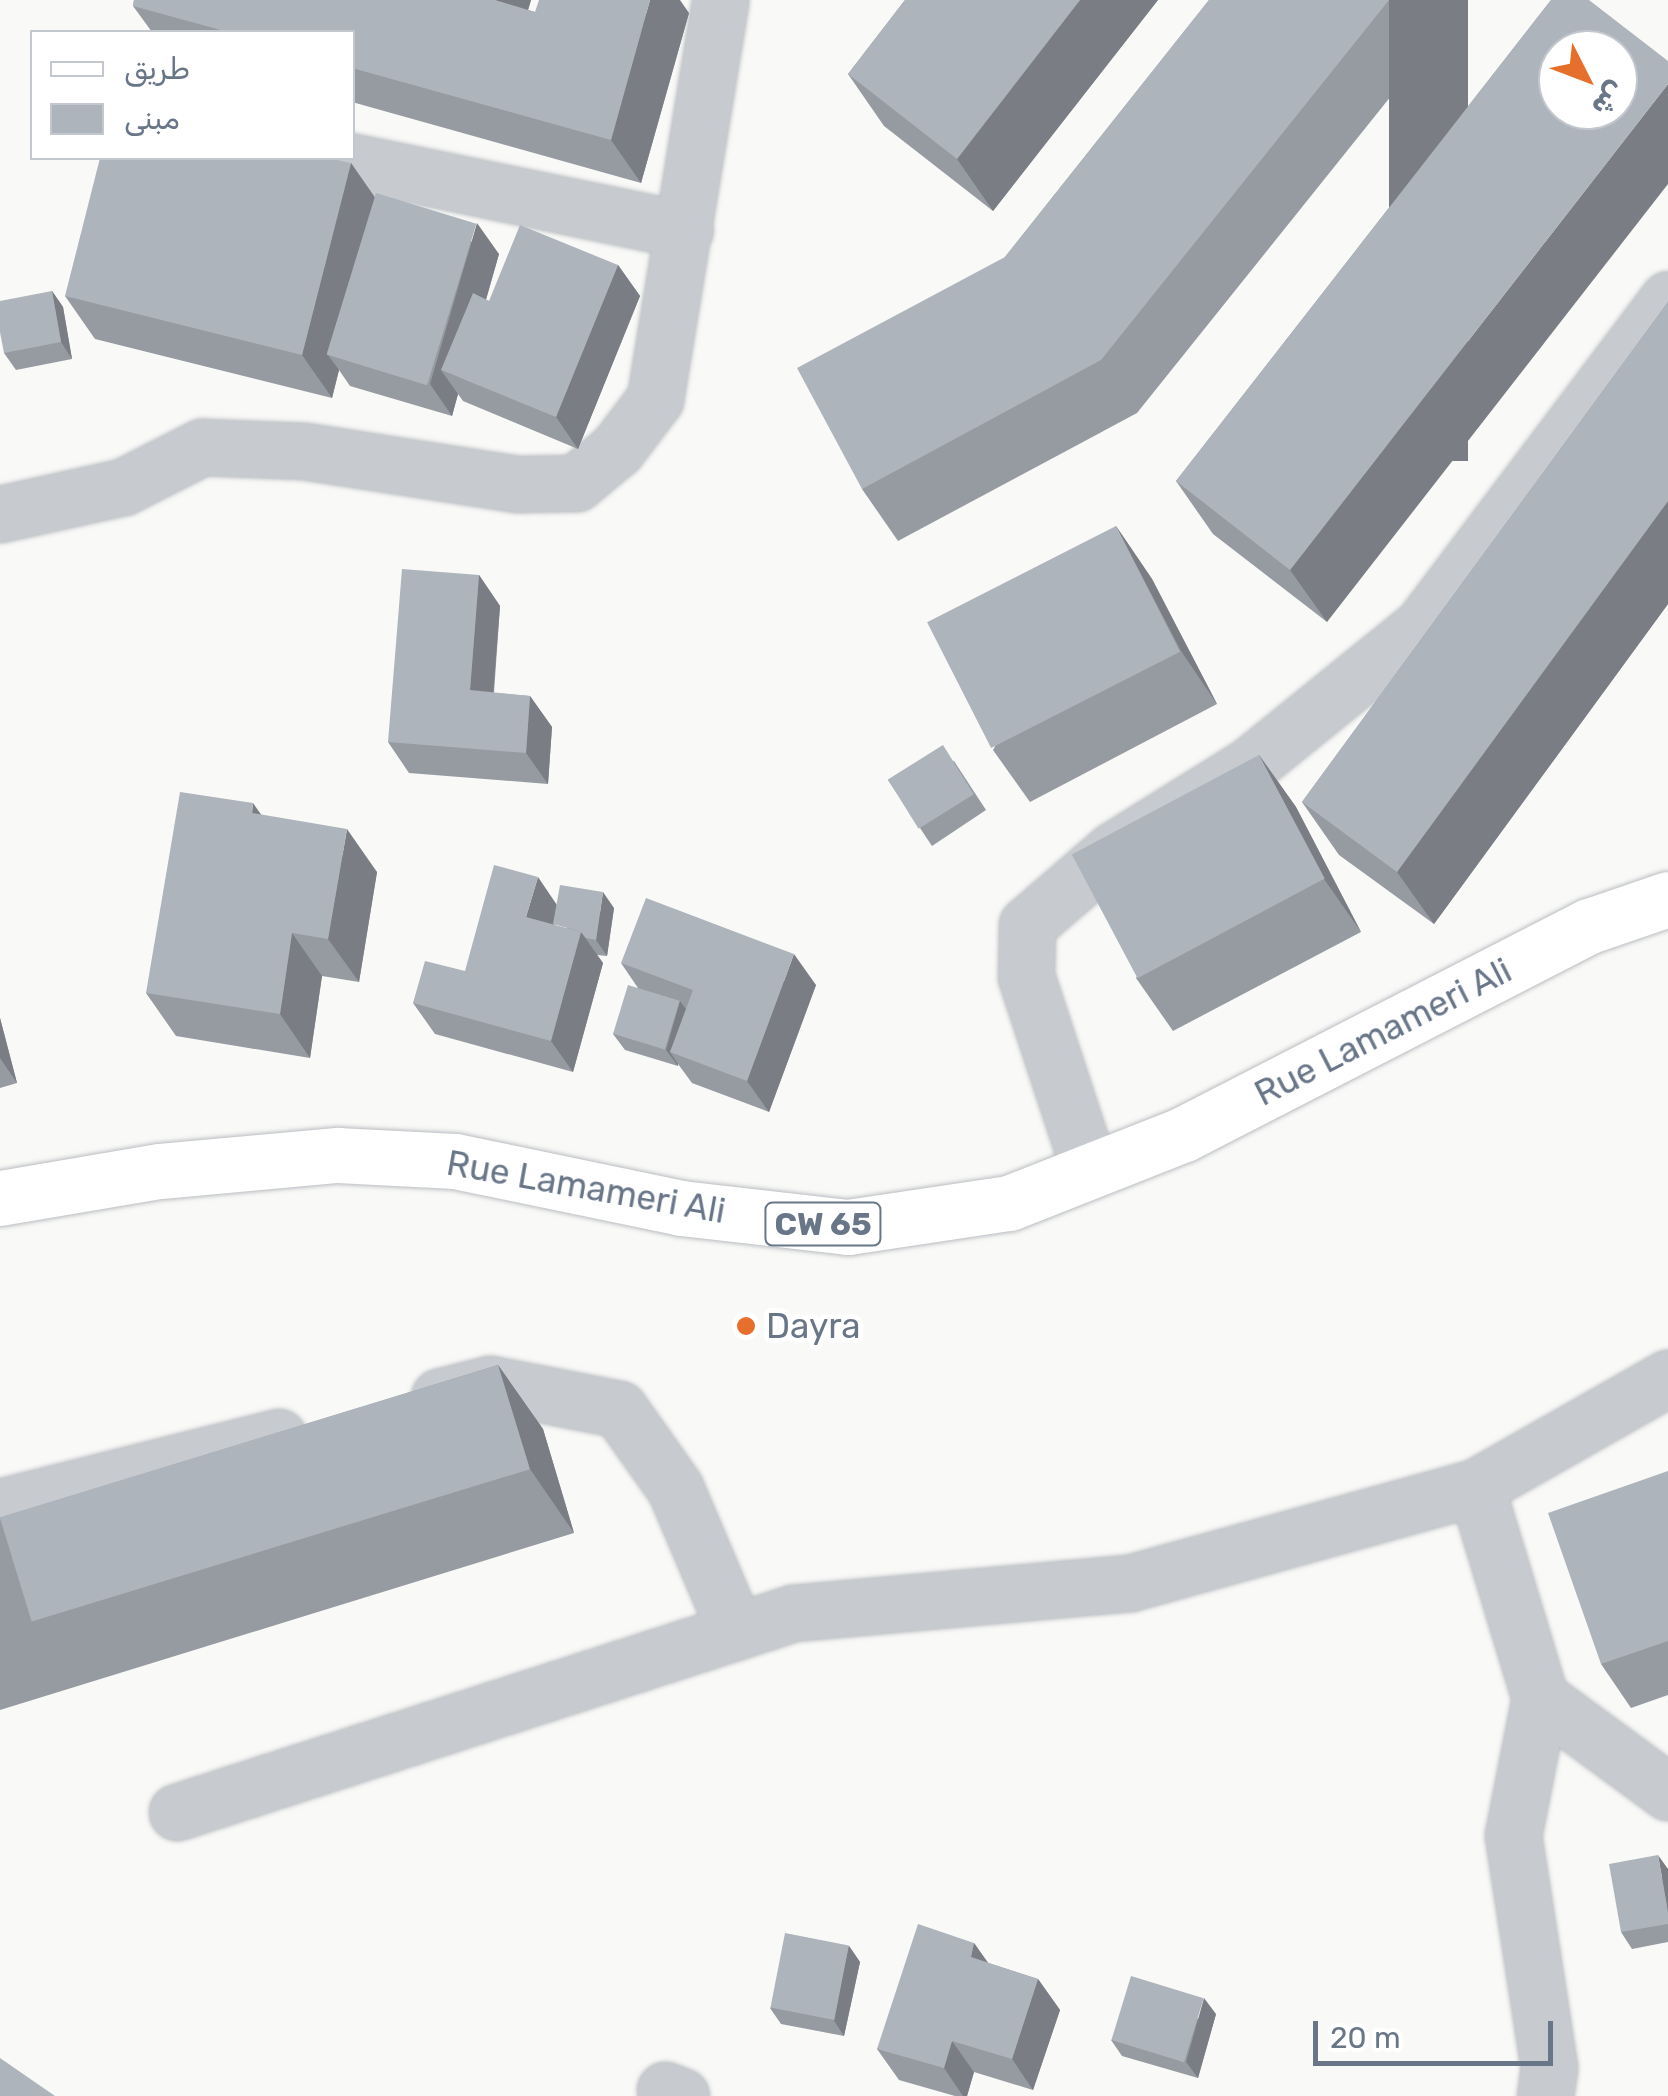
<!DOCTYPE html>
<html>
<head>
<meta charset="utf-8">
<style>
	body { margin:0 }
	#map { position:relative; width:1668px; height:2096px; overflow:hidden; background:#f9f9f7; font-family:Rubik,Cairo,sans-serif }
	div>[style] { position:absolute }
	.roads { filter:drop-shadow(0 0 2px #babdc2) drop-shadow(0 0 2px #babdc2) }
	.minor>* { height:55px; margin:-27.5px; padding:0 27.5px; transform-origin:27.5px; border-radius:27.5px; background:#c7cace }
	.major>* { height:55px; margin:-27.5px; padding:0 27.5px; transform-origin:27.5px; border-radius:27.5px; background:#fff }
	.wall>* { inset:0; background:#969ba2 }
	.shaded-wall>* { inset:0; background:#7a7e84; transform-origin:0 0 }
	.building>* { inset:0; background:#aeb4bc; transform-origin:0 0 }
	.dots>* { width:28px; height:28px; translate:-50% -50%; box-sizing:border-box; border:5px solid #fff; border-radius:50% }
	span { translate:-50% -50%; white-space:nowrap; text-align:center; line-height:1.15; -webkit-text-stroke:10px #fff; paint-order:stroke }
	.shield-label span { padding:2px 8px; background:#fff; border:2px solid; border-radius:8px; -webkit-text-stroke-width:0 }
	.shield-label { font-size:32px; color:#687688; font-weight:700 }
	.street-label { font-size:35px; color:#687688 }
	.poi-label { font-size:35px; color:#687688 }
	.left { translate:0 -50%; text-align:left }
	.legend { position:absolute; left:30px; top:30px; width:325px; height:130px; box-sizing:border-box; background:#fff; border:2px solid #c3c8cf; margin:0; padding:12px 18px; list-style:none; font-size:30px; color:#687688 }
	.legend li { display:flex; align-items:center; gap:20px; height:50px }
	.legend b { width:50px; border:2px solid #c3c8cf }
	.north { position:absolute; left:1538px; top:30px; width:100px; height:100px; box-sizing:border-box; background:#fff; border:2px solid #c3c8cf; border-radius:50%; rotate:132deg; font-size:28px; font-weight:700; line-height:40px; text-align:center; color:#687688 }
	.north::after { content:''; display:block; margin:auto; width:35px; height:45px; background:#e56f2b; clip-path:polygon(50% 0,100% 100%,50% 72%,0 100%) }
	.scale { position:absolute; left:1313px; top:2021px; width:240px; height:45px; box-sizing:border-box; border:5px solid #687688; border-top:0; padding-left:12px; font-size:30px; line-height:35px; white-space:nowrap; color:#687688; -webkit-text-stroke:8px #fff; paint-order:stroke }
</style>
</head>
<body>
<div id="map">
	<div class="roads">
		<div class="minor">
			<i style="left:334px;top:158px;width:358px;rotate:11.6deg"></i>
			<i style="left:0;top:514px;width:126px;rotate:-12.4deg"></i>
			<i style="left:123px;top:487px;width:89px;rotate:-26.9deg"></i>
			<i style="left:202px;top:447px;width:102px;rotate:2.2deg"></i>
			<i style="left:304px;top:451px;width:217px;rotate:8.8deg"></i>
			<i style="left:518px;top:484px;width:58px;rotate:-1deg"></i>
			<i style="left:576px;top:483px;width:53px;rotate:-39.7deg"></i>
			<i style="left:617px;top:449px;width:63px;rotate:-52.8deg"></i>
			<i style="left:655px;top:399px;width:404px;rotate:-80.7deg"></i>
			<i style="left:1090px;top:1171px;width:205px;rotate:-108.2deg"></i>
			<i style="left:1026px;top:976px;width:51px;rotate:-88.9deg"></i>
			<i style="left:1027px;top:925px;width:115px;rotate:-40.8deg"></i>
			<i style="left:1114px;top:850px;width:159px;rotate:-31.9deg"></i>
			<i style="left:1249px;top:766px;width:223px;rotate:-39deg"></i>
			<i style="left:1422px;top:626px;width:409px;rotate:-53deg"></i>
			<i style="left:439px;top:1397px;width:53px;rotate:-14.3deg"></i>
			<i style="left:490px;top:1384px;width:131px;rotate:11deg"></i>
			<i style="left:619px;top:1409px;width:97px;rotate:54.7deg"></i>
			<i style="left:675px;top:1488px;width:156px;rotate:67deg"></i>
			<i style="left:1476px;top:1487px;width:220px;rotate:73.1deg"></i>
			<i style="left:1540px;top:1698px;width:140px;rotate:101.1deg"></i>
			<i style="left:1513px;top:1835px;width:236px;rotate:81.2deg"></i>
			<i style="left:1549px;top:2068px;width:28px;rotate:98deg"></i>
			<i style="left:0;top:1507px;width:287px;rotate:-14.1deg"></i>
			<i style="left:1540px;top:1698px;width:159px;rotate:36.3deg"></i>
			<i style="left:177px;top:1812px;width:647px;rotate:-17.9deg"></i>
			<i style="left:793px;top:1613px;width:338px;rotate:-5.1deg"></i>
			<i style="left:1130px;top:1583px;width:359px;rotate:-15.5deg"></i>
			<i style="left:1476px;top:1487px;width:221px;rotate:-29.6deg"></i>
			<i style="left:665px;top:2090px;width:17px;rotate:21deg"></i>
		</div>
		<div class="major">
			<i style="left:0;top:1198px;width:162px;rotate:-9.6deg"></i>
			<i style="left:160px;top:1171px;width:178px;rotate:-5.2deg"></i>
			<i style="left:337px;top:1155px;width:118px;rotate:2.9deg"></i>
			<i style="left:455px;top:1161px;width:231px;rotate:11.7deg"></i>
			<i style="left:681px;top:1208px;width:168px;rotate:6.5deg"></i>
			<i style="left:848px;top:1227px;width:163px;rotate:-8.5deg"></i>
			<i style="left:1009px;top:1203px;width:188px;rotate:-21.5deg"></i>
			<i style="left:1184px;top:1134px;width:455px;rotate:-27.2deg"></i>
			<i style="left:1589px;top:926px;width:83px;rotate:-18.9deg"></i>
		</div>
	</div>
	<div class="wall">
		<i style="clip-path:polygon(134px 0,531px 0,528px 10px,535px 12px,689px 13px,641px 183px,352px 102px,352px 32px,152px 32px,133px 6px)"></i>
		<i style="clip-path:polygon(905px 0,1158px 0,993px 211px,884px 126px,848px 74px)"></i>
		<i style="clip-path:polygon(1209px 0,1468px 0,1137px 413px,898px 541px,862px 489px,1005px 257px)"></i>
		<i style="clip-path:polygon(1551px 0,1327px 622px,1213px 534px,1176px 481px)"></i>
		<i style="clip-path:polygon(351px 163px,374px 197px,499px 254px,486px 300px,489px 301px,618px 265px,640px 296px,578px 449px,463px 401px,458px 394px,452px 416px,350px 386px,339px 370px,332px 398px,95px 339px,65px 296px)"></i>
		<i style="clip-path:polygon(52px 291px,63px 307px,72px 359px,16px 370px,4px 353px)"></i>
		<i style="clip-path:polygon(1668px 302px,1668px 604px,1434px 924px,1339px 855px,1302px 802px)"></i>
		<i style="clip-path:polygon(1116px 526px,1152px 579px,1217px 704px,1030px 802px,993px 750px)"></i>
		<i style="clip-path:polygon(479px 575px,500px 606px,494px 693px,530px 696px,552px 727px,548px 784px,409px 773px,388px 742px)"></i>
		<i style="clip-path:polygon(1259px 755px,1296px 807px,1361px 932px,1173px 1031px,1136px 978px)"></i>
		<i style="clip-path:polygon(954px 761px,986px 810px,932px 846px,888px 780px)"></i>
		<i style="clip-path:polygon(262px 815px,377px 872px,359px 982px,322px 976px,310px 1058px,176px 1036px,146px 993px)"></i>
		<i style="clip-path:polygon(614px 908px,607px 956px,597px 955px,603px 963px,573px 1072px,435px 1034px,413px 1003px,465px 971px)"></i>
		<i style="clip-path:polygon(621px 963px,816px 985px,769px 1112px,692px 1083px,678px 1064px,678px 1066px,625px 1050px,613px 1034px,638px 988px)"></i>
		<i style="clip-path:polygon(0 1018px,17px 1083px,0 1088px)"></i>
		<i style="clip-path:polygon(498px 1365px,543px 1429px,574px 1533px,0 1710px,0 1518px)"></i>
		<i style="clip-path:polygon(1668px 1471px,1668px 1695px,1631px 1708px,1601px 1664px)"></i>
		<i style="clip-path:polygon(1668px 1869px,1668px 1942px,1632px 1949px,1621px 1932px)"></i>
		<i style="clip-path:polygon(974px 1943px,988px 1963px,1038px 1979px,1060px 2010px,1033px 2090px,974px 2072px,967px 2096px,955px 2096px,899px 2080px,877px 2049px)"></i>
		<i style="clip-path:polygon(849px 1946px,860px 1962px,844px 2036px,781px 2024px,770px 2008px)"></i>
		<i style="clip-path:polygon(1216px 2014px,1198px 2078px,1122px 2056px,1111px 2040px)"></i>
	</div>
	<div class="shaded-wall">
		<i style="clip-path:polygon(490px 0,531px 0,519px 41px)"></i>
		<i style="clip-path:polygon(650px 0,680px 0,689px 13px,641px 183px,611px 140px)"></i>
		<i style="clip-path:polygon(1080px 0,1158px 0,993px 211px,957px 159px)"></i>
		<i style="left:1389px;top:0;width:79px;height:461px"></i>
		<i style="clip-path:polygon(1668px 84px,1668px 184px,1327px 622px,1290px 570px)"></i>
		<i style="clip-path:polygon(351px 163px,381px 206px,328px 355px,339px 370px,332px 398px,302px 355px)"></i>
		<i style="clip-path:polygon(477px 223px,499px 254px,463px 379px,441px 370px,458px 394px,452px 416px,430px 384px)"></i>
		<i style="clip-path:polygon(618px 265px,640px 296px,578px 449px,556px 417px)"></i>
		<i style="clip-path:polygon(52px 291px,63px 307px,72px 359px,61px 342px)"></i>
		<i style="clip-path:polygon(1668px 501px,1668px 604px,1434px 924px,1397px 872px)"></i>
		<i style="clip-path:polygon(1116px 526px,1152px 579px,1217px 704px,1181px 651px)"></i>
		<i style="clip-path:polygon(479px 575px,500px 606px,491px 721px,470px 690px)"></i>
		<i style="clip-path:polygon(530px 696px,552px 727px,548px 784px,526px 753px)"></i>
		<i style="clip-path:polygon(1259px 755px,1296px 807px,1361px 932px,1324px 879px)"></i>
		<i style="clip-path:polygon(253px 803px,284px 847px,252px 813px)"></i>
		<i style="clip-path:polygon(347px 829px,377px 872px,359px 982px,328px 939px)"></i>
		<i style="clip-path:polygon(538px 877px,559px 908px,548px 948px,526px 917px)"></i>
		<i style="clip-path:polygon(603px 892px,614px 908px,607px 956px,596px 940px)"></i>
		<i style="clip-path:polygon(581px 932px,603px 963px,573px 1072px,551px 1041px)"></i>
		<i style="clip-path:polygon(292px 933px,322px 976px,310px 1058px,280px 1014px)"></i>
		<i style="clip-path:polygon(794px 954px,816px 985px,769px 1112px,747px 1081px)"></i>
		<i style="clip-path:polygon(680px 1001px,692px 1017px,670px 1052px,678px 1064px,678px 1066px,666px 1050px)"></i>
		<i style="clip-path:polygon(0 1018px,17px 1083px,0 1058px)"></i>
		<i style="clip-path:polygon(498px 1365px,543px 1429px,574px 1533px,530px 1469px)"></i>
		<i style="clip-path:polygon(1658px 1855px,1668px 1869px,1668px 1912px)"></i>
		<i style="clip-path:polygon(974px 1943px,996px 1974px,971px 1957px)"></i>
		<i style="clip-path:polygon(849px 1946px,860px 1962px,844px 2036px,833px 2019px)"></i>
		<i style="clip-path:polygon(1038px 1979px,1060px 2010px,1033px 2090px,1012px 2059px)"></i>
		<i style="clip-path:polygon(1204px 1998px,1216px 2014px,1198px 2078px,1186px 2062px)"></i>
		<i style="clip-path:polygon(952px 2041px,974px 2072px,967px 2096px,963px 2096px,944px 2068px)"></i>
	</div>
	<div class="building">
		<i style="clip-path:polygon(134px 0,495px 0,535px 12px,539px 0,650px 0,611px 140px,352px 68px,352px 32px,228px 32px,133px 6px)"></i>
		<i style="clip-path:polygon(905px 0,1080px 0,957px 159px,848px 74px)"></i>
		<i style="clip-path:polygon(1209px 0,1389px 0,1101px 360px,862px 489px,797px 368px,1005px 257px)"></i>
		<i style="clip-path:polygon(evenodd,1551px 0,1589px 0,1668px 61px,1668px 84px,1290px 570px,1176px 481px,1551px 0,1558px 50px,1618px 50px,1618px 110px,1558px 110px,1558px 50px)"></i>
		<i style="clip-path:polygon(100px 158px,328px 158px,351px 163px,302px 355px,65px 296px)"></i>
		<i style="left:376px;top:193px;width:105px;height:169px;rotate:17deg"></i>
		<i style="clip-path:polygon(520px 225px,618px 265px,556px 417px,441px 370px,473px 293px,489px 301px)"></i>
		<i style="clip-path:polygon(52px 291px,61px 342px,4px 353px,0 332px,0 301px)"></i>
		<i style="clip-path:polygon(1668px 302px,1668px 501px,1397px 872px,1302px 802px)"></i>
		<i style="left:1116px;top:526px;width:141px;height:212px;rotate:63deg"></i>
		<i style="clip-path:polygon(402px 569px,479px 575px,470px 690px,530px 696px,526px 753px,388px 742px)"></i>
		<i style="left:943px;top:745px;width:58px;height:65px;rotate:58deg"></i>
		<i style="left:1259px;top:755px;width:140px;height:212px;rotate:62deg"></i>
		<i style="clip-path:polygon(180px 792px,253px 803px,252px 813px,347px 829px,328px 939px,292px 933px,280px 1014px,146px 993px)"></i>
		<i style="clip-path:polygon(494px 865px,538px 877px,526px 917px,581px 932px,551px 1041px,413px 1003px,425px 961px,465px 971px)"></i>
		<i style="clip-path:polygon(560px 885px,603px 892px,596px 940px,586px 938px,581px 932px,553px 924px)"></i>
		<i style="clip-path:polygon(646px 898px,794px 954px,747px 1081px,670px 1052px,693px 990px,621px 963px)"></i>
		<i style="left:628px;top:985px;width:54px;height:51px;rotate:17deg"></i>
		<i style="left:498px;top:1365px;width:109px;height:521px;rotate:73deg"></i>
		<i style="clip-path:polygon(1668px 1471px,1668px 1641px,1601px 1664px,1548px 1513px)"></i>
		<i style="clip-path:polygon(1658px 1855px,1668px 1912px,1668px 1924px,1621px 1932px,1609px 1864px)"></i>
		<i style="clip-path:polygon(918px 1924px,974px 1943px,971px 1957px,1038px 1979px,1012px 2059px,952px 2041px,944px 2068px,877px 2049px)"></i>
		<i style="left:785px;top:1933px;width:65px;height:76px;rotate:11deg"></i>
		<i style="left:1131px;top:1976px;width:76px;height:67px;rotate:17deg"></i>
		<i style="clip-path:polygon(0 2058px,55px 2096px,0 2096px)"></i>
	</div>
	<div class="dots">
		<i style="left:746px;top:1326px;background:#e56f2b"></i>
	</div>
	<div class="shield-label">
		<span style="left:823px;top:1224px">CW 65</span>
	</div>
	<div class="street-label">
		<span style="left:1383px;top:1032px;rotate:-27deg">Rue Lamameri Ali</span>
		<span style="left:586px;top:1187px;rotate:10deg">Rue Lamameri Ali</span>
	</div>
	<div class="poi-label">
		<span class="left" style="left:766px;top:1326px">Dayra</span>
	</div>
	<ul class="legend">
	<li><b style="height:12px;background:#fff"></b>طريق</li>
	<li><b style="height:28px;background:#aeb4bc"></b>مبنى</li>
	</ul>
	<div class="north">ش</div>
	<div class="scale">20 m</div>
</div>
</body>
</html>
